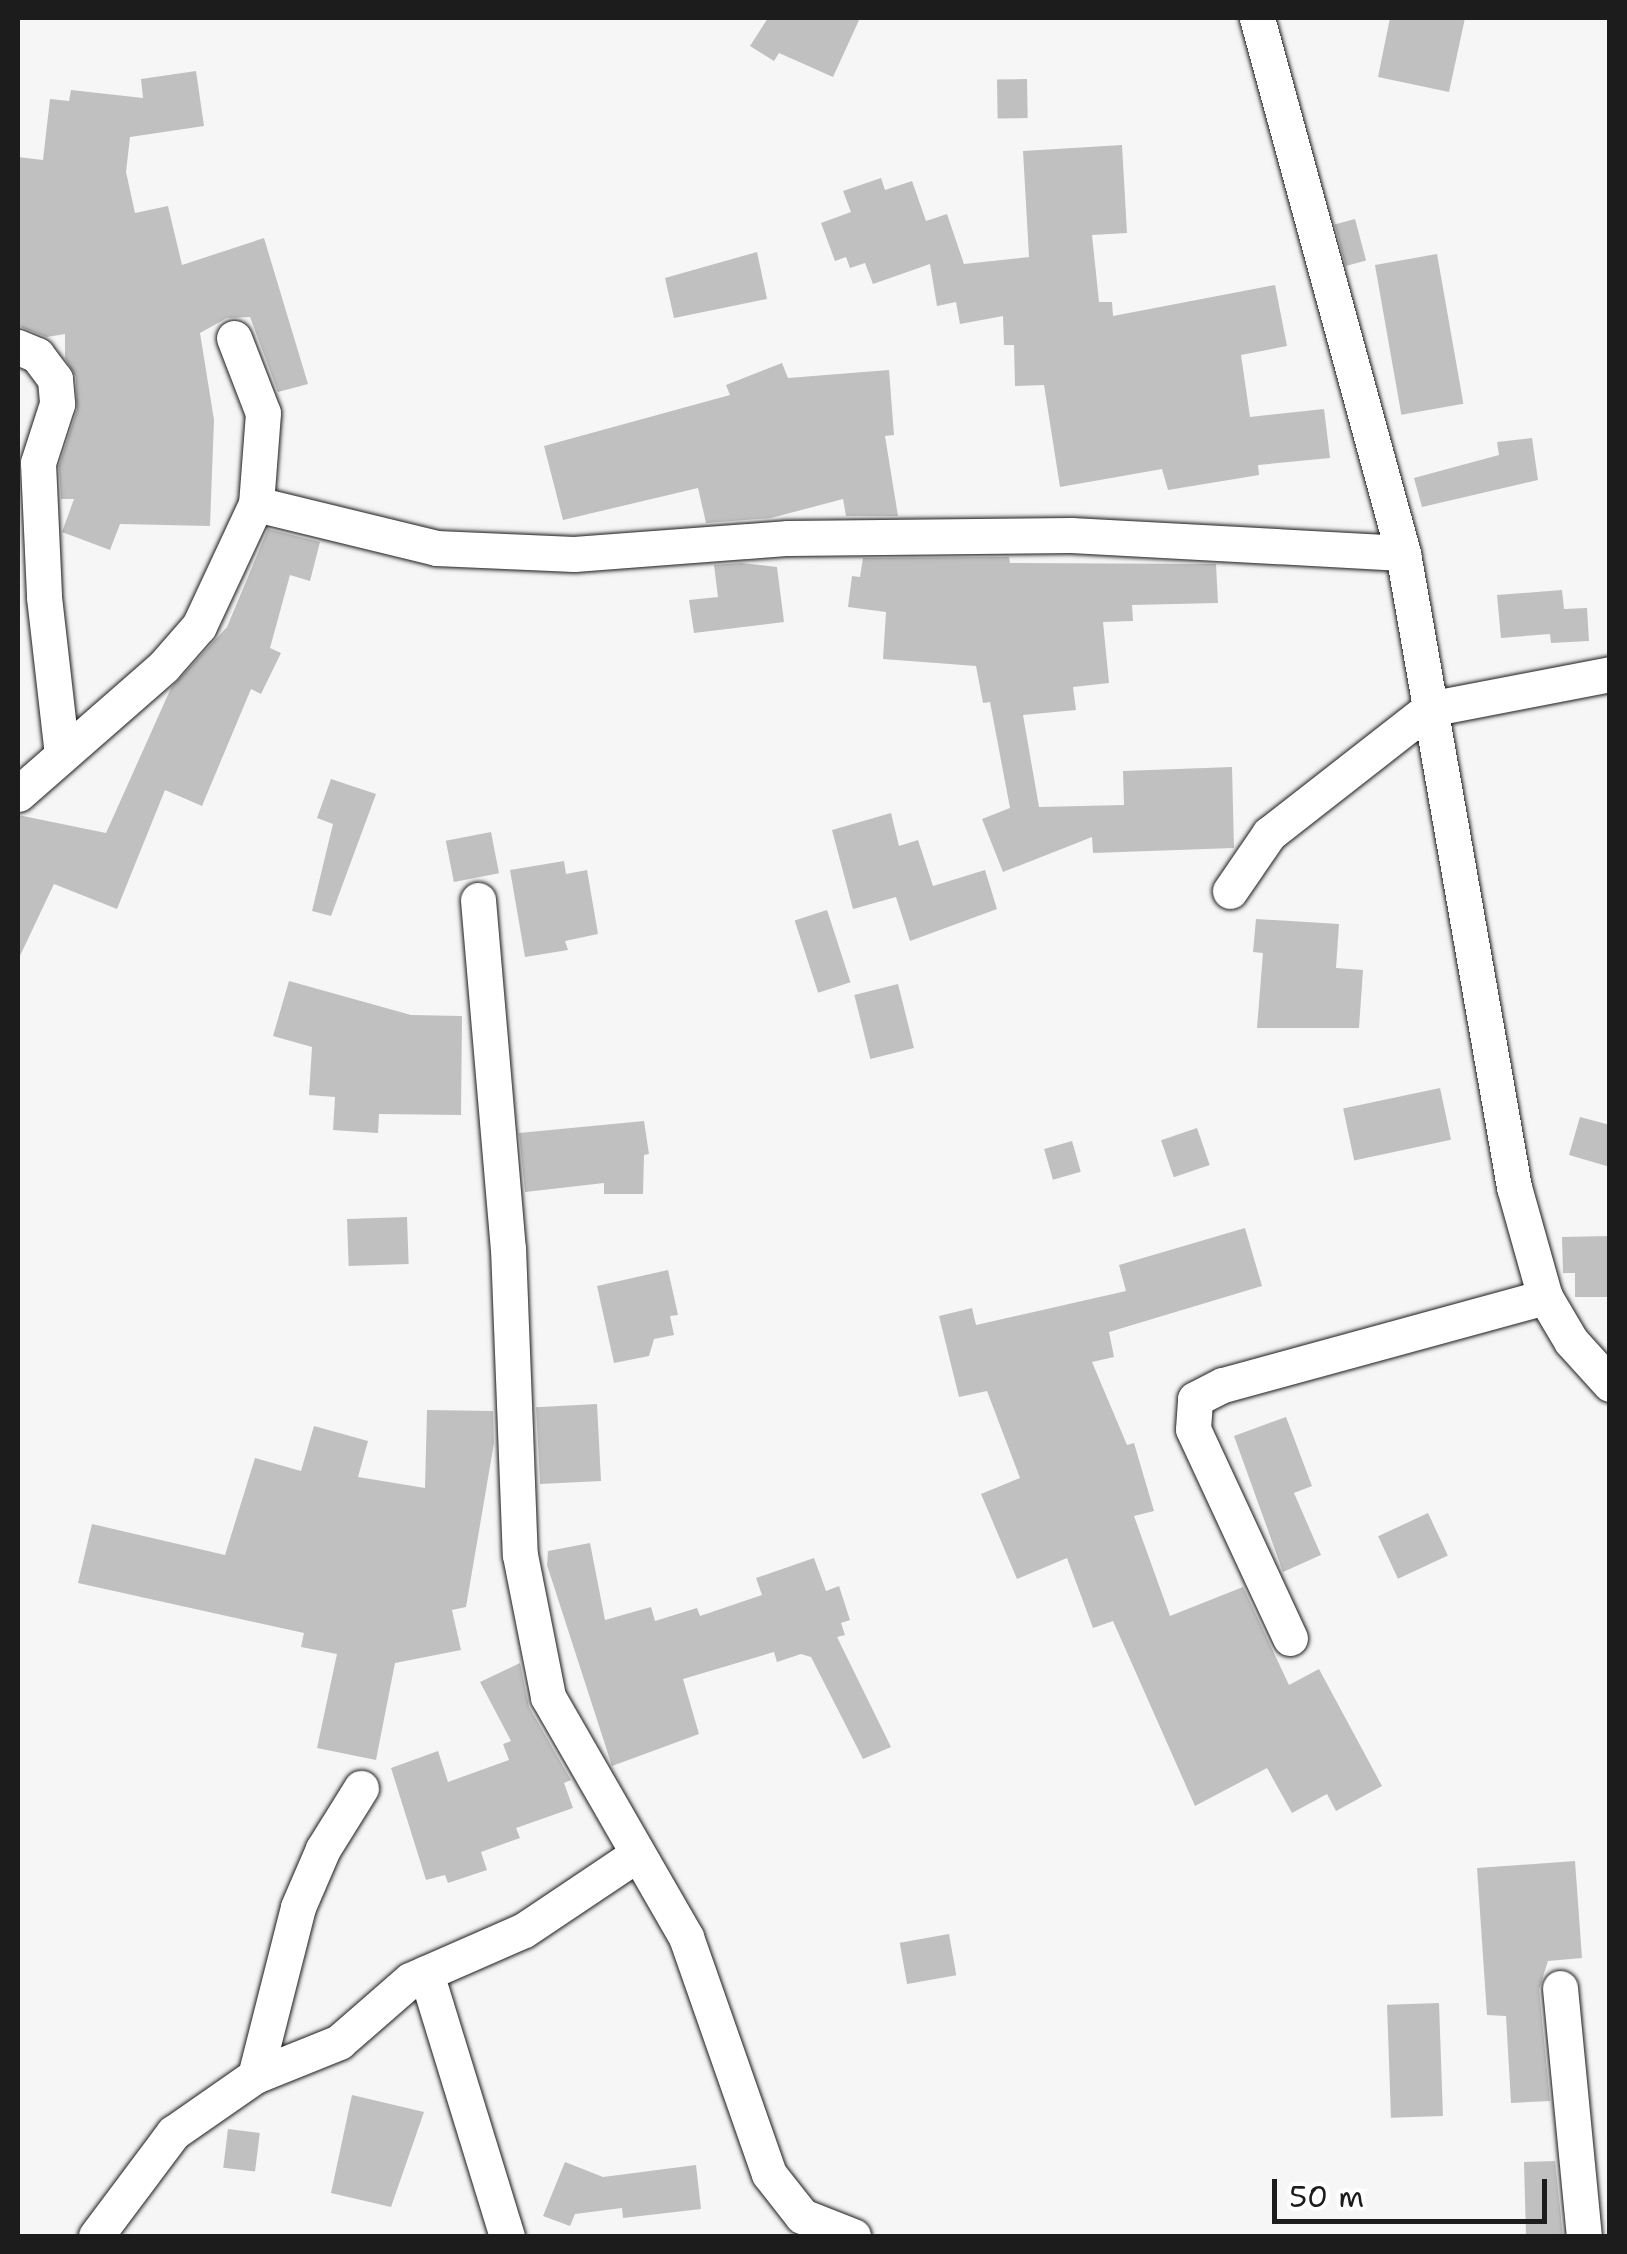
<!DOCTYPE html>
<html>
<head>
<meta charset="utf-8">
<style>
	body { margin:0 }
	#map { position:relative; width:1627px; height:2254px; overflow:hidden; background:#f6f6f6; font-family:"Shantell Sans",sans-serif }
	div>[style] { position:absolute }
	.building>* { inset:0; background:#c0c0c0; transform-origin:0 0 }
	.roads { filter:drop-shadow(0 0 2px #1c1c1c) drop-shadow(0 0 2px #1c1c1c) }
	.minor>* { height:35px; margin:-17.5px; padding:0 17.5px; transform-origin:17.5px; border-radius:17.5px; background:#fff }
	span { translate:-50% -50%; white-space:nowrap; text-align:center; line-height:1.15; -webkit-text-stroke:10px #fff; paint-order:stroke }
	.frame { position:absolute; inset:0; border:20px solid #1c1c1c; pointer-events:none }
	.scale { position:absolute; left:1272px; top:2179px; width:275px; height:45px; box-sizing:border-box; border:5px solid #1c1c1c; border-top:0; padding-left:12px; font-size:30px; line-height:35px; white-space:nowrap; color:#1c1c1c; -webkit-text-stroke:8px #fff; paint-order:stroke }
</style>
</head>
<body>
<div id="map">
	<div class="building">
		<i style="clip-path:polygon(768px 18px,860px 18px,833px 77px,779px 53px,774px 61px,750px 46px)"></i>
		<i style="clip-path:polygon(1390px 18px,1465px 18px,1449px 92px,1378px 77px)"></i>
		<i style="clip-path:polygon(196px 71px,204px 126px,130px 137px,126px 172px,135px 213px,168px 206px,182px 265px,264px 238px,308px 384px,278px 392px,250px 317px,227px 318px,200px 333px,214px 420px,210px 526px,120px 524px,110px 550px,62px 532px,74px 499px,61px 499px,59px 466px,77px 410px,76px 377px,65px 358px,65px 334px,47px 337px,18px 326px,18px 157px,43px 160px,50px 99px,69px 101px,71px 90px,143px 98px,141px 79px)"></i>
		<i style="left:1027px;top:79px;width:39px;height:30px;rotate:89deg"></i>
		<i style="clip-path:polygon(1122px 145px,1127px 233px,1092px 235px,1099px 302px,1112px 302px,1113px 316px,1275px 285px,1287px 346px,1241px 355px,1250px 417px,1324px 409px,1330px 458px,1258px 465px,1259px 475px,1168px 490px,1162px 469px,1060px 487px,1044px 385px,1015px 386px,1014px 345px,1004px 345px,1003px 316px,960px 324px,956px 302px,937px 306px,930px 264px,873px 284px,865px 263px,850px 268px,846px 257px,835px 261px,821px 223px,851px 212px,843px 191px,881px 178px,885px 190px,912px 181px,926px 221px,947px 214px,964px 264px,1029px 257px,1023px 151px)"></i>
		<i style="left:1355px;top:219px;width:43px;height:21px;rotate:75deg"></i>
		<i style="clip-path:polygon(757px 252px,767px 299px,674px 318px,665px 278px)"></i>
		<i style="left:1437px;top:254px;width:152px;height:63px;rotate:80deg"></i>
		<i style="clip-path:polygon(782px 363px,788px 378px,889px 370px,894px 435px,885px 436px,898px 516px,846px 516px,843px 499px,771px 518px,706px 523px,698px 488px,563px 520px,544px 446px,730px 395px,726px 385px)"></i>
		<i style="clip-path:polygon(1532px 438px,1538px 480px,1422px 507px,1414px 478px,1499px 455px,1497px 442px)"></i>
		<i style="clip-path:polygon(268px 529px,320px 542px,310px 581px,290px 575px,270px 648px,281px 653px,261px 694px,251px 689px,202px 806px,165px 790px,117px 909px,54px 884px,18px 960px,18px 815px,106px 833px,171px 688px,227px 627px)"></i>
		<i style="clip-path:polygon(1009px 557px,1010px 563px,1216px 564px,1218px 603px,1132px 605px,1133px 621px,1103px 622px,1109px 683px,1073px 687px,1076px 710px,1023px 715px,1039px 807px,1124px 805px,1123px 771px,1232px 767px,1234px 848px,1093px 853px,1092px 837px,1003px 872px,982px 819px,1010px 808px,990px 702px,983px 703px,976px 666px,883px 659px,886px 612px,848px 607px,852px 576px,860px 577px,863px 558px)"></i>
		<i style="clip-path:polygon(742px 563px,777px 567px,784px 622px,694px 633px,689px 600px,718px 597px,714px 565px)"></i>
		<i style="clip-path:polygon(1562px 590px,1564px 609px,1587px 608px,1589px 641px,1551px 643px,1550px 634px,1501px 638px,1497px 595px)"></i>
		<i style="clip-path:polygon(331px 779px,376px 794px,331px 916px,312px 911px,333px 824px,317px 818px)"></i>
		<i style="clip-path:polygon(891px 813px,899px 846px,918px 840px,933px 886px,985px 870px,997px 909px,910px 941px,896px 897px,853px 909px,832px 830px)"></i>
		<i style="left:491px;top:832px;width:42px;height:46px;rotate:79deg"></i>
		<i style="clip-path:polygon(564px 861px,566px 874px,587px 870px,598px 934px,565px 941px,568px 950px,525px 957px,510px 870px)"></i>
		<i style="left:827px;top:910px;width:76px;height:34px;rotate:72deg"></i>
		<i style="clip-path:polygon(1256px 919px,1339px 924px,1336px 968px,1363px 970px,1359px 1028px,1257px 1028px,1263px 953px,1253px 952px)"></i>
		<i style="clip-path:polygon(289px 981px,411px 1015px,462px 1016px,461px 1115px,379px 1114px,378px 1133px,333px 1130px,335px 1097px,309px 1095px,312px 1047px,273px 1036px)"></i>
		<i style="left:898px;top:984px;width:66px;height:45px;rotate:76deg"></i>
		<i style="left:1440px;top:1088px;width:53px;height:99px;rotate:78deg"></i>
		<i style="clip-path:polygon(1580px 1117px,1610px 1125px,1610px 1167px,1569px 1155px)"></i>
		<i style="clip-path:polygon(644px 1121px,649px 1154px,644px 1155px,643px 1194px,604px 1194px,604px 1183px,525px 1192px,519px 1133px)"></i>
		<i style="left:1197px;top:1128px;width:39px;height:38px;rotate:71deg"></i>
		<i style="left:1072px;top:1141px;width:32px;height:29px;rotate:74deg"></i>
		<i style="left:407px;top:1217px;width:47px;height:60px;rotate:88deg"></i>
		<i style="clip-path:polygon(1245px 1228px,1262px 1286px,1109px 1332px,1114px 1357px,1092px 1362px,1127px 1445px,1134px 1443px,1154px 1511px,1134px 1516px,1170px 1616px,1243px 1587px,1289px 1685px,1319px 1669px,1382px 1786px,1336px 1811px,1327px 1794px,1292px 1813px,1267px 1768px,1195px 1806px,1113px 1621px,1093px 1628px,1067px 1558px,1017px 1579px,981px 1494px,1020px 1478px,987px 1391px,959px 1397px,939px 1316px,972px 1308px,976px 1325px,1126px 1291px,1119px 1265px)"></i>
		<i style="clip-path:polygon(1610px 1236px,1610px 1297px,1575px 1297px,1575px 1273px,1563px 1273px,1562px 1237px)"></i>
		<i style="clip-path:polygon(668px 1270px,678px 1315px,670px 1316px,674px 1335px,654px 1339px,649px 1356px,614px 1363px,597px 1286px)"></i>
		<i style="left:597px;top:1404px;width:77px;height:61px;rotate:87deg"></i>
		<i style="clip-path:polygon(427px 1410px,493px 1411px,494px 1443px,466px 1607px,452px 1610px,461px 1650px,395px 1663px,376px 1760px,317px 1748px,337px 1654px,301px 1647px,304px 1633px,78px 1583px,92px 1524px,225px 1555px,255px 1458px,301px 1471px,314px 1426px,368px 1441px,358px 1477px,425px 1488px)"></i>
		<i style="clip-path:polygon(1286px 1417px,1312px 1486px,1294px 1493px,1321px 1555px,1283px 1572px,1234px 1436px)"></i>
		<i style="left:1428px;top:1513px;width:47px;height:55px;rotate:65deg"></i>
		<i style="clip-path:polygon(590px 1543px,605px 1620px,651px 1607px,655px 1621px,697px 1608px,700px 1616px,762px 1595px,756px 1578px,814px 1558px,826px 1591px,839px 1586px,850px 1620px,841px 1623px,845px 1635px,837px 1637px,891px 1747px,863px 1759px,811px 1657px,801px 1654px,777px 1662px,774px 1652px,683px 1679px,699px 1734px,612px 1766px,547px 1565px,548px 1551px)"></i>
		<i style="clip-path:polygon(520px 1663px,529px 1707px,571px 1780px,564px 1783px,573px 1808px,516px 1828px,520px 1838px,481px 1852px,487px 1870px,448px 1883px,445px 1875px,426px 1880px,391px 1768px,438px 1751px,448px 1782px,509px 1760px,503px 1744px,511px 1741px,480px 1682px)"></i>
		<i style="clip-path:polygon(1575px 1861px,1582px 1958px,1548px 1961px,1539px 1989px,1550px 2101px,1511px 2103px,1506px 2016px,1487px 2015px,1477px 1868px)"></i>
		<i style="left:949px;top:1934px;width:42px;height:50px;rotate:80deg"></i>
		<i style="left:1439px;top:2003px;width:113px;height:52px;rotate:88deg"></i>
		<i style="clip-path:polygon(352px 2095px,424px 2112px,391px 2207px,331px 2193px)"></i>
		<i style="left:228px;top:2129px;width:32px;height:39px;rotate:7deg"></i>
		<i style="clip-path:polygon(1555px 2161px,1563px 2236px,1526px 2236px,1524px 2162px)"></i>
		<i style="clip-path:polygon(565px 2162px,603px 2177px,696px 2165px,701px 2209px,623px 2218px,622px 2208px,575px 2214px,570px 2226px,543px 2216px)"></i>
	</div>
	<div class="roads">
		<div class="minor">
			<i style="left:1257px;top:18px;width:555px;rotate:74.74deg"></i>
			<i style="left:1403px;top:553px;width:644px;rotate:80.07deg"></i>
			<i style="left:1514px;top:1187px;width:114px;rotate:74.3deg"></i>
			<i style="left:1545px;top:1297px;width:51px;rotate:59.4deg"></i>
			<i style="left:1571px;top:1341px;width:58px;rotate:47.8deg"></i>
			<i style="left:234px;top:338px;width:80px;rotate:68.9deg"></i>
			<i style="left:263px;top:413px;width:91px;rotate:94.4deg"></i>
			<i style="left:18px;top:347px;width:21px;rotate:23deg"></i>
			<i style="left:37px;top:355px;width:30px;rotate:53deg"></i>
			<i style="left:55px;top:379px;width:25px;rotate:85deg"></i>
			<i style="left:57px;top:404px;width:62px;rotate:107.9deg"></i>
			<i style="left:38px;top:463px;width:134px;rotate:87.4deg"></i>
			<i style="left:44px;top:597px;width:159px;rotate:83.5deg"></i>
			<i style="left:18px;top:794px;width:194px;rotate:-41.2deg"></i>
			<i style="left:164px;top:666px;width:53px;rotate:-48.8deg"></i>
			<i style="left:199px;top:626px;width:135px;rotate:-65deg"></i>
			<i style="left:256px;top:504px;width:185px;rotate:13.7deg"></i>
			<i style="left:436px;top:548px;width:138px;rotate:2.5deg"></i>
			<i style="left:574px;top:554px;width:215px;rotate:-4.3deg"></i>
			<i style="left:788px;top:538px;width:283px;rotate:-0.6deg"></i>
			<i style="left:1071px;top:535px;width:332px;rotate:3.1deg"></i>
			<i style="left:1230px;top:891px;width:69px;rotate:-55.6deg"></i>
			<i style="left:1269px;top:834px;width:203px;rotate:-38deg"></i>
			<i style="left:1429px;top:709px;width:184px;rotate:-10.9deg"></i>
			<i style="left:478px;top:900px;width:349px;rotate:85.1deg"></i>
			<i style="left:508px;top:1248px;width:307px;rotate:87.8deg"></i>
			<i style="left:520px;top:1555px;width:145px;rotate:78.8deg"></i>
			<i style="left:548px;top:1697px;width:277px;rotate:60.1deg"></i>
			<i style="left:686px;top:1937px;width:251px;rotate:70.7deg"></i>
			<i style="left:769px;top:2174px;width:53px;rotate:51.8deg"></i>
			<i style="left:802px;top:2216px;width:55px;rotate:21.4deg"></i>
			<i style="left:1290px;top:1638px;width:230px;rotate:-114.9deg"></i>
			<i style="left:1193px;top:1429px;width:30px;rotate:-86deg"></i>
			<i style="left:1195px;top:1399px;width:31px;rotate:-27deg"></i>
			<i style="left:1223px;top:1385px;width:334px;rotate:-15.3deg"></i>
			<i style="left:426px;top:1973px;width:275px;rotate:72.9deg"></i>
			<i style="left:1560px;top:1988px;width:249px;rotate:84.5deg"></i>
			<i style="left:255px;top:2076px;width:174px;rotate:-75.7deg"></i>
			<i style="left:298px;top:1907px;width:63px;rotate:-66.7deg"></i>
			<i style="left:323px;top:1849px;width:72px;rotate:-58.1deg"></i>
			<i style="left:96px;top:2236px;width:129px;rotate:-53.2deg"></i>
			<i style="left:173px;top:2133px;width:100px;rotate:-34.8deg"></i>
			<i style="left:255px;top:2076px;width:91px;rotate:-22deg"></i>
			<i style="left:339px;top:2042px;width:94px;rotate:-41.1deg"></i>
			<i style="left:410px;top:1980px;width:124px;rotate:-23.7deg"></i>
			<i style="left:524px;top:1930px;width:135px;rotate:-33.8deg"></i>
		</div>
	</div>
	<div class="frame"></div>
	<div class="scale">50 m</div>
</div>
</body>
</html>
